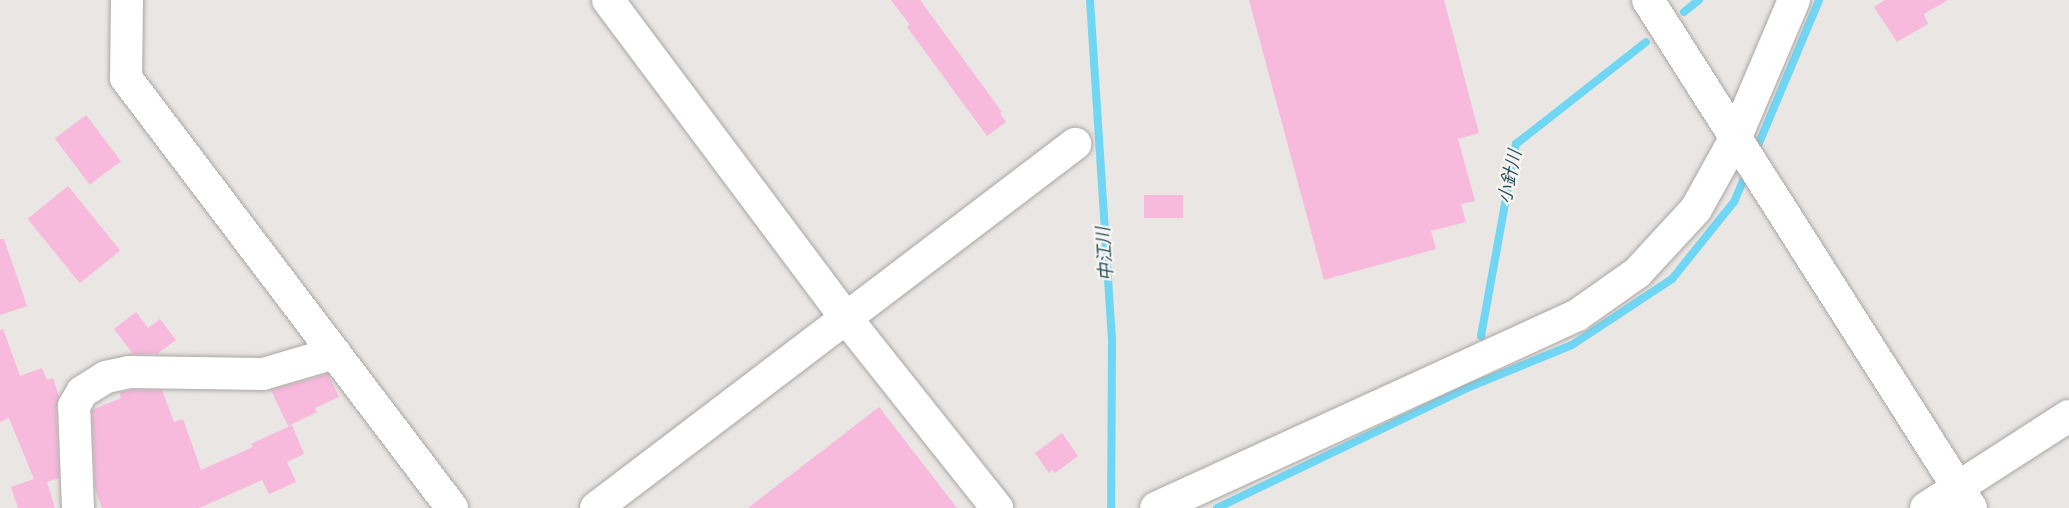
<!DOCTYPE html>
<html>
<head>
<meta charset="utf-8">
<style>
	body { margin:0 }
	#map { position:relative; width:2069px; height:508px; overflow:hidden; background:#eae6e4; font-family:"Source Sans 3","Noto Sans JP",sans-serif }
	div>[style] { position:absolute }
	.stream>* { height:8px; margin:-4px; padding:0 4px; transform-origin:4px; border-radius:4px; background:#6fd6f4 }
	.building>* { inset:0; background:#f7b9dc; transform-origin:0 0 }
	.roads { filter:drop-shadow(0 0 2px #a9a6a3) drop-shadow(0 0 2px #a9a6a3) }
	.minor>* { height:32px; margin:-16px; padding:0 16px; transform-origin:16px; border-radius:16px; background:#fff }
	span { translate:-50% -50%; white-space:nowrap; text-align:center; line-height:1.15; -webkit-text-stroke:4.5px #f7f4f1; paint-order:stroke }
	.water-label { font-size:18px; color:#265360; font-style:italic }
</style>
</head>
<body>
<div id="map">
	<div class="stream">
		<i style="left:1090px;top:0;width:339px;rotate:86.3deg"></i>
		<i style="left:1112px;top:338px;width:170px;rotate:90.3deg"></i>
		<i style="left:1684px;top:12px;width:19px;rotate:-39deg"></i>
		<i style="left:1754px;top:155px;width:168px;rotate:-67.2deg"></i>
		<i style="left:1481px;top:336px;width:195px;rotate:-79.7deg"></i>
		<i style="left:1516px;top:144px;width:165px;rotate:-38.1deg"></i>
		<i style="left:1217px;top:508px;width:283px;rotate:-25.6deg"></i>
		<i style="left:1472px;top:386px;width:108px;rotate:-22.3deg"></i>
		<i style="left:1572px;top:345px;width:120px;rotate:-33.4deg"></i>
		<i style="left:1672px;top:279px;width:99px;rotate:-51.2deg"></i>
		<i style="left:1734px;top:202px;width:36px;rotate:-67deg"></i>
	</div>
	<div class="building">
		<i style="clip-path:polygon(891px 0,920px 0,1002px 112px,1000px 113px,1006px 122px,987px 136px,907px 27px,910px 25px)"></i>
		<i style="clip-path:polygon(1249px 0,1444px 0,1479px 133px,1458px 139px,1475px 201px,1461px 204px,1466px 222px,1431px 231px,1436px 249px,1324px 280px)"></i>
		<i style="clip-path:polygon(1885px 0,1948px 0,1924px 14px,1928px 24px,1897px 42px,1874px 7px)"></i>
		<i style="left:86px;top:115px;width:58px;height:39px;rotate:53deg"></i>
		<i style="left:68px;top:186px;width:83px;height:52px;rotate:51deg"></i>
		<i style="left:1183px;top:195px;width:23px;height:39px;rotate:90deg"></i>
		<i style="clip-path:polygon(0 239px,4px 239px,27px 306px,0 315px)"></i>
		<i style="clip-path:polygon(136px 312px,148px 328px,160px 319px,176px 340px,157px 354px,133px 354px,114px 329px)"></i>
		<i style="clip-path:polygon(3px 329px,20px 376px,42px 368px,47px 380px,53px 378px,59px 396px,56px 407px,59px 478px,47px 482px,55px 508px,18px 508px,11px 487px,34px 479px,9px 418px,0 422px,0 330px)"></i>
		<i style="clip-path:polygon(328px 374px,339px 397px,315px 408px,317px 412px,288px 426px,271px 390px)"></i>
		<i style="clip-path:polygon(131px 390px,162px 390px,174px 422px,183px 419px,201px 470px,253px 447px,251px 444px,292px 425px,304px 454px,287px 462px,296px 482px,269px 494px,262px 480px,199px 508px,102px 508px,95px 488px,92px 410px,121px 398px,119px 393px)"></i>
		<i style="clip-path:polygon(879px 407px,957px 508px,748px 508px)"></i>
		<i style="clip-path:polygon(1062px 433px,1078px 456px,1055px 473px,1052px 470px,1049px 473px,1035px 453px)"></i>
	</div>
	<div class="roads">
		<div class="minor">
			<i style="left:127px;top:0;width:78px;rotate:90.7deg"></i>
			<i style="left:126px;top:78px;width:540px;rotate:52.83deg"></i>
			<i style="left:608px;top:0;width:397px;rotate:53.2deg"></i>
			<i style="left:846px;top:318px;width:243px;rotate:51.5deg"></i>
			<i style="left:1648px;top:0;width:602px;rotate:57.55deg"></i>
			<i style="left:78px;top:508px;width:102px;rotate:-92.2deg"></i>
			<i style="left:74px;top:406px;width:16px;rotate:-60deg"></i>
			<i style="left:82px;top:392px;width:28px;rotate:-32deg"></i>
			<i style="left:106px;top:377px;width:24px;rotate:-12deg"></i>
			<i style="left:129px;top:372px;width:134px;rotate:0.9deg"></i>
			<i style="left:263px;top:374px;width:75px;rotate:-16.3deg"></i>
			<i style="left:596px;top:508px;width:602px;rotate:-37.23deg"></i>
			<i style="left:1156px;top:508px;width:462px;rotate:-24.6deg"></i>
			<i style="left:1576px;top:316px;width:75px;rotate:-35.2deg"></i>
			<i style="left:1637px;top:273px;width:87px;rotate:-47.3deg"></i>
			<i style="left:1696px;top:209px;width:80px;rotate:-60.9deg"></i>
			<i style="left:1735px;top:139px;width:151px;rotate:-67deg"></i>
			<i style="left:1926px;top:508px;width:170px;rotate:-32.8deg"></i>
		</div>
	</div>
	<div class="water-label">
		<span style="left:1511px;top:177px;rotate:-78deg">小針川</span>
		<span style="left:1106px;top:254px;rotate:-94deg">中江川</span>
	</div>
</div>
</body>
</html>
